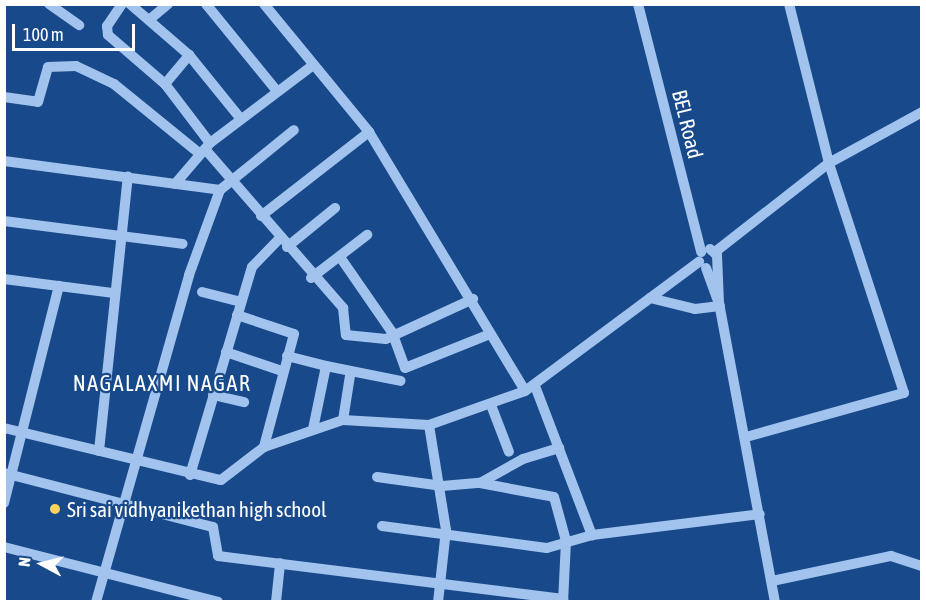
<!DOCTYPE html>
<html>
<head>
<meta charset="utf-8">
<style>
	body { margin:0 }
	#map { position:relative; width:926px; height:606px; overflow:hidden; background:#18498a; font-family:"Asap Condensed",sans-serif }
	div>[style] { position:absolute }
	.minor>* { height:10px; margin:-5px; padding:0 5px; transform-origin:5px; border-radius:5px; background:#a1c3ee }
	.dots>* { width:16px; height:16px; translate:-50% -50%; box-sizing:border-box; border:3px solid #18498a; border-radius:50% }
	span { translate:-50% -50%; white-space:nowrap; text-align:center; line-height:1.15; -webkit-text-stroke:4.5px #18498a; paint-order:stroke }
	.street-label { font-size:21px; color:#fff }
	.poi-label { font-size:21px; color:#fff }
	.left { translate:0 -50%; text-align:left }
	.neighbourhood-label { font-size:22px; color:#fff; letter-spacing:1.5px }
	.frame { position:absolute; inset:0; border:6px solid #fff; pointer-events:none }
	.north { position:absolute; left:12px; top:534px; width:60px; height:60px; -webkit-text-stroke:4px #18498a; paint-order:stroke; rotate:277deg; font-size:16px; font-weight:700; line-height:24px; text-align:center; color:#fff }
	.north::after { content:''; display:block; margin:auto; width:21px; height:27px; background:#fff; clip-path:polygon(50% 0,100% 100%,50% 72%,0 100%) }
	.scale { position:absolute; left:12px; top:24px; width:123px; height:27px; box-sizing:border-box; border:3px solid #fff; border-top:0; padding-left:8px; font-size:18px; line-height:21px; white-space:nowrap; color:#fff; -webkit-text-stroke:4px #18498a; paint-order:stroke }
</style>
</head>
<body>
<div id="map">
	<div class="minor">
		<i style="left:49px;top:4px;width:37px;rotate:35deg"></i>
		<i style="left:122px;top:4px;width:27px;rotate:124deg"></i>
		<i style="left:107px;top:26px;width:9px;rotate:84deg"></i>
		<i style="left:108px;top:35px;width:75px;rotate:40.7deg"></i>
		<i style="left:165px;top:84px;width:38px;rotate:-50deg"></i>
		<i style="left:130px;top:4px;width:78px;rotate:40.8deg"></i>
		<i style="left:189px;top:55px;width:81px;rotate:51deg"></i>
		<i style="left:206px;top:4px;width:112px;rotate:50.8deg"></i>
		<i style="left:264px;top:4px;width:166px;rotate:50.6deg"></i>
		<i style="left:369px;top:132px;width:302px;rotate:58.9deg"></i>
		<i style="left:638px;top:4px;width:256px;rotate:75.7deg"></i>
		<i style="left:149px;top:20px;width:25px;rotate:-40deg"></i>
		<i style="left:165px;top:84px;width:74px;rotate:52.7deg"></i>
		<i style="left:4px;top:97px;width:34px;rotate:8deg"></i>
		<i style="left:38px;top:102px;width:36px;rotate:-74deg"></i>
		<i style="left:48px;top:67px;width:28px;rotate:-2deg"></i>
		<i style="left:76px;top:66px;width:42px;rotate:25.3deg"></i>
		<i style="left:114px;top:84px;width:111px;rotate:39.1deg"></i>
		<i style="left:205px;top:149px;width:211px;rotate:49deg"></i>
		<i style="left:343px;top:308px;width:27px;rotate:84deg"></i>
		<i style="left:346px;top:335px;width:40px;rotate:5.7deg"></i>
		<i style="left:386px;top:339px;width:96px;rotate:-24.7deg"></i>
		<i style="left:4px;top:161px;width:218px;rotate:7.6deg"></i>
		<i style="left:175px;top:184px;width:54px;rotate:-49.5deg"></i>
		<i style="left:210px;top:143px;width:129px;rotate:-37.1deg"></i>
		<i style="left:261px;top:216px;width:137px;rotate:-37.9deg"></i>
		<i style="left:4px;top:221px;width:180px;rotate:7.3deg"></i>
		<i style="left:287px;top:247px;width:62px;rotate:-39.1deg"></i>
		<i style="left:710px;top:249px;width:9px;rotate:41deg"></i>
		<i style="left:717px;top:255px;width:48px;rotate:87.6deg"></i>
		<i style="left:715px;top:252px;width:145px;rotate:-38deg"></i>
		<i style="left:829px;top:163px;width:106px;rotate:-28.7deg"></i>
		<i style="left:340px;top:257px;width:91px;rotate:55.3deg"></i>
		<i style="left:392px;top:332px;width:38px;rotate:70deg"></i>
		<i style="left:405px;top:368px;width:92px;rotate:-21.8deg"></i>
		<i style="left:706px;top:268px;width:37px;rotate:70deg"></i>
		<i style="left:719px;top:303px;width:304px;rotate:79.4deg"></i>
		<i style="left:311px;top:278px;width:71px;rotate:-37.5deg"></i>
		<i style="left:4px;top:279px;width:111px;rotate:7.3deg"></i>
		<i style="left:202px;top:292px;width:40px;rotate:14.4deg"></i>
		<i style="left:650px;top:298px;width:46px;rotate:13.7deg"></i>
		<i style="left:695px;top:309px;width:25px;rotate:-7deg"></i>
		<i style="left:237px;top:315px;width:60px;rotate:18.4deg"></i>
		<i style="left:294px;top:334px;width:117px;rotate:104.9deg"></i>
		<i style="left:226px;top:352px;width:59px;rotate:18.7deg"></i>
		<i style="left:287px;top:356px;width:40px;rotate:14.4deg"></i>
		<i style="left:535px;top:386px;width:160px;rotate:69.1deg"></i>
		<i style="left:592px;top:535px;width:169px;rotate:-7.1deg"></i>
		<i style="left:213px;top:395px;width:32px;rotate:13deg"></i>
		<i style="left:491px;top:405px;width:50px;rotate:69deg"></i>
		<i style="left:343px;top:420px;width:45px;rotate:-81deg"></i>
		<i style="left:429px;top:425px;width:106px;rotate:80.8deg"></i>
		<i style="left:446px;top:530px;width:72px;rotate:96.3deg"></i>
		<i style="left:4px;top:428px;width:223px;rotate:13.5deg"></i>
		<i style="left:221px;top:480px;width:54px;rotate:-37.5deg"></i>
		<i style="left:264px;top:447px;width:83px;rotate:-18.9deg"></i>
		<i style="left:343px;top:420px;width:86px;rotate:3.3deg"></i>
		<i style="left:429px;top:425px;width:102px;rotate:-19.5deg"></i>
		<i style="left:525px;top:391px;width:217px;rotate:-36.6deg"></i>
		<i style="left:313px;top:429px;width:64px;rotate:-78.3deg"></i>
		<i style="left:326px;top:366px;width:76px;rotate:11.3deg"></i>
		<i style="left:746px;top:437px;width:164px;rotate:-15.6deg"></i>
		<i style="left:904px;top:393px;width:242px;rotate:-108.1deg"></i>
		<i style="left:829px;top:163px;width:164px;rotate:-104.1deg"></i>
		<i style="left:99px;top:451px;width:276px;rotate:-84deg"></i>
		<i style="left:4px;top:473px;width:216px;rotate:14.5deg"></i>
		<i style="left:213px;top:527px;width:29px;rotate:80deg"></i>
		<i style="left:218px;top:556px;width:348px;rotate:7.1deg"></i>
		<i style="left:190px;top:475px;width:217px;rotate:-73.4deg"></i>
		<i style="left:252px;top:267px;width:40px;rotate:-46deg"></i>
		<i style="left:377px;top:477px;width:66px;rotate:7.9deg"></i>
		<i style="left:442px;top:486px;width:38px;rotate:-5deg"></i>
		<i style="left:480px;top:483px;width:75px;rotate:10.7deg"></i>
		<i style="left:554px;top:497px;width:46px;rotate:74.7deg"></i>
		<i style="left:566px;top:541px;width:61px;rotate:92.8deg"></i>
		<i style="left:480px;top:483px;width:49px;rotate:-29.2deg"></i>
		<i style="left:523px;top:459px;width:38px;rotate:-17deg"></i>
		<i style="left:4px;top:503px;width:224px;rotate:-75.8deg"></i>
		<i style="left:382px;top:526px;width:166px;rotate:7.6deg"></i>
		<i style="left:547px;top:548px;width:47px;rotate:-16.1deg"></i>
		<i style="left:4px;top:547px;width:221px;rotate:14.4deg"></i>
		<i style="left:772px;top:581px;width:122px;rotate:-11.9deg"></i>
		<i style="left:891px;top:556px;width:33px;rotate:18deg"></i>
		<i style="left:96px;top:602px;width:340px;rotate:-74.1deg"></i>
		<i style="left:189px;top:275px;width:90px;rotate:-70deg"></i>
		<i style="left:220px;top:190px;width:95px;rotate:-39deg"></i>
		<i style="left:276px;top:602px;width:39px;rotate:-84deg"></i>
	</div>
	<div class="dots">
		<i style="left:55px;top:509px;background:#ffd25e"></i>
	</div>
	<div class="street-label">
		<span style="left:688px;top:124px;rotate:76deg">BEL Road</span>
	</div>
	<div class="poi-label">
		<span class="left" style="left:67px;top:509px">Sri sai vidhyanikethan high school</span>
	</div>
	<div class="neighbourhood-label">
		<span style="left:162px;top:384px">NAGALAXMI NAGAR</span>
	</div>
	<div class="frame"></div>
	<div class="north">N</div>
	<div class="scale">100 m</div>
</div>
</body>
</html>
